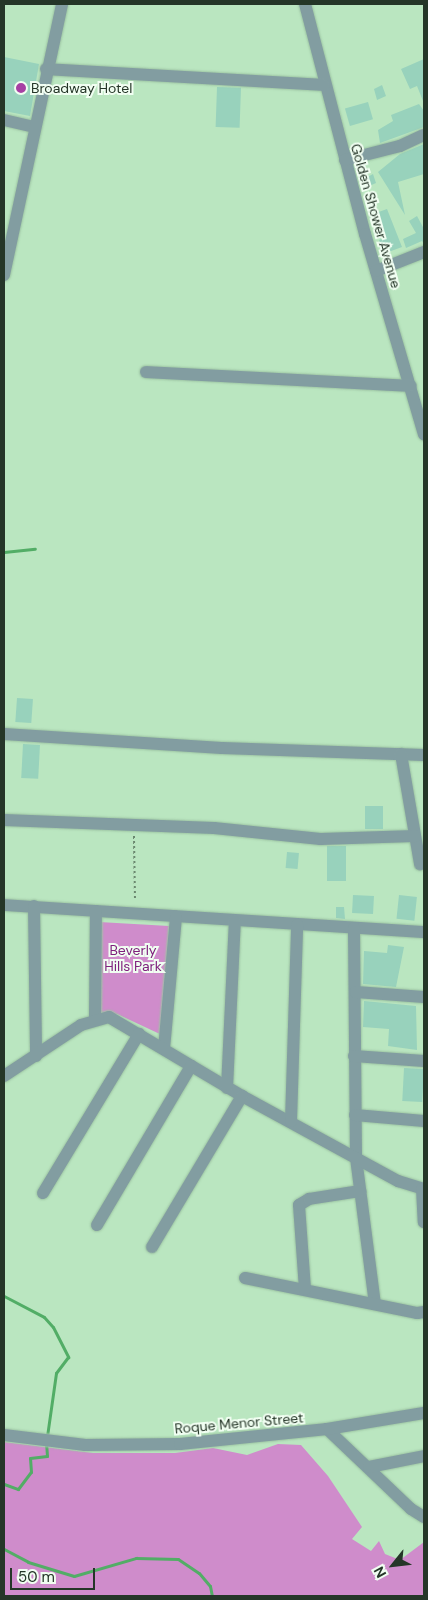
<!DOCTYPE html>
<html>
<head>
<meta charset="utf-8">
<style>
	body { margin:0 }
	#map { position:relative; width:428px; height:1600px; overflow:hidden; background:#bae6c0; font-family:"DM Sans",sans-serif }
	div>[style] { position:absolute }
	.green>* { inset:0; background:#cf8ccb }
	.stream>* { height:3px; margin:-1.5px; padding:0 1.5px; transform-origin:1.5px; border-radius:1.5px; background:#52ad66 }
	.building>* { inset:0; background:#98d2bc; transform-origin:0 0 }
	.path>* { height:2px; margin-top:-1px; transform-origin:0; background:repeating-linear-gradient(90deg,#6a876e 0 2.5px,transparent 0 5px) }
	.roads { filter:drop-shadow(0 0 1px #9cc3a2) drop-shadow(0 0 1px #9cc3a2) }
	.minor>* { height:12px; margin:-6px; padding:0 6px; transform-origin:6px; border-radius:6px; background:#829da1 }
	.dots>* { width:14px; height:14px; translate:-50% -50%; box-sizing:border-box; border:2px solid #f1fef2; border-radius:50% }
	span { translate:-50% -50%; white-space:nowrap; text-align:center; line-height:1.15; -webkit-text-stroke:4px #f1fef2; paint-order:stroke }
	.poi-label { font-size:14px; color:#253628 }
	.left { translate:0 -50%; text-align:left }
	.street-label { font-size:14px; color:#253628 }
	.park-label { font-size:14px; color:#7f207d }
	.frame { position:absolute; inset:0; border:5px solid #253628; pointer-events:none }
	.north { position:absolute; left:368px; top:1540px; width:50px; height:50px; -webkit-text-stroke:4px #f1fef2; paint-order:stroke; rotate:241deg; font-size:14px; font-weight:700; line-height:20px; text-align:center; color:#253628 }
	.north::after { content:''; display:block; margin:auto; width:18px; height:22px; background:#253628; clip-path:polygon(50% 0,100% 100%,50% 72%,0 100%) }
	.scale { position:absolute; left:10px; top:1568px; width:85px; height:22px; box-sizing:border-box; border:2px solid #253628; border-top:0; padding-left:6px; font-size:15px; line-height:18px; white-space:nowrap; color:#253628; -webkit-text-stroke:4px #f1fef2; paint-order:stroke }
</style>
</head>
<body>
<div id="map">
	<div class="green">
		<i style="clip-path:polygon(99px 922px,169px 926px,162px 1035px,117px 1014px,99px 1017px)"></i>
		<i style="clip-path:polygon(4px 1442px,93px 1453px,175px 1453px,213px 1448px,247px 1455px,278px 1444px,301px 1445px,328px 1476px,362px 1527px,352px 1539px,371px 1551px,379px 1541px,385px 1554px,400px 1560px,424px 1542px,424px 1596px,4px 1596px)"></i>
	</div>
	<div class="stream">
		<i style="left:4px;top:552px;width:31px;rotate:-6deg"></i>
		<i style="left:4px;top:1296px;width:45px;rotate:27.7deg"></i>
		<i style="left:44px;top:1317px;width:13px;rotate:48deg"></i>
		<i style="left:53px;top:1327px;width:34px;rotate:63deg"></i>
		<i style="left:68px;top:1357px;width:20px;rotate:127deg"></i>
		<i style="left:56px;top:1373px;width:64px;rotate:98.1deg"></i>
		<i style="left:4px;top:1484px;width:15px;rotate:20deg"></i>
		<i style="left:18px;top:1489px;width:21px;rotate:-53deg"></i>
		<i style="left:31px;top:1472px;width:14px;rotate:-94deg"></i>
		<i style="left:30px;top:1458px;width:17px;rotate:-7deg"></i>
		<i style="left:47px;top:1456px;width:14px;rotate:-94deg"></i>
		<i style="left:4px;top:1549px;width:27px;rotate:28deg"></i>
		<i style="left:28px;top:1562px;width:48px;rotate:16.9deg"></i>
		<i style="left:74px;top:1576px;width:65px;rotate:-16.2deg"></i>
		<i style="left:136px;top:1558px;width:42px;rotate:1.4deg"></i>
		<i style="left:178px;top:1559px;width:25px;rotate:34deg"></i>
		<i style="left:199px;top:1573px;width:17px;rotate:50deg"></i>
		<i style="left:210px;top:1586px;width:10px;rotate:79deg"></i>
	</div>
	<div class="building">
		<i style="clip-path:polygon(4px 57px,39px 64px,30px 116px,4px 111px)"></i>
		<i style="clip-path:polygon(424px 59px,424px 101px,423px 101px,417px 86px,410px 89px,401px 69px)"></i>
		<i style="clip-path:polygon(382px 85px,386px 96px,377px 100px,374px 89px)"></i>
		<i style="left:217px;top:87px;width:24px;height:40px;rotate:2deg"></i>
		<i style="left:368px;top:102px;width:18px;height:24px;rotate:74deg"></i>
		<i style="clip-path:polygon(419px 104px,424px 111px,424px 127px,380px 143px,378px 130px,393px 121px,391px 115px)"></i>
		<i style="clip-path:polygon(424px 144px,424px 174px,398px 182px,405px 215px,378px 172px,400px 154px)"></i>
		<i style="clip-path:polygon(373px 174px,376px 183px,367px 187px,364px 179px)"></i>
		<i style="clip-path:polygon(387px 209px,402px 247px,383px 254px,379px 240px,384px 238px,373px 214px)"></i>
		<i style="clip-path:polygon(417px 216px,424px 229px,424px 244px,422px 241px,406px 248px,403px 239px,416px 233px,409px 221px)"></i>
		<i style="left:17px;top:698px;width:16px;height:24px;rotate:4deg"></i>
		<i style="left:23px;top:744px;width:17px;height:34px;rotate:3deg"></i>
		<i style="left:365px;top:806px;width:18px;height:23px"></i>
		<i style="left:346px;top:846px;width:35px;height:19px;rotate:90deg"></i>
		<i style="left:287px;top:852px;width:12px;height:16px;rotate:5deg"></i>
		<i style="left:353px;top:895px;width:21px;height:18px;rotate:3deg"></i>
		<i style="left:399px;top:895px;width:18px;height:24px;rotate:6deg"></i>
		<i style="clip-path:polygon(336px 907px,344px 907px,345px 919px,336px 918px)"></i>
		<i style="clip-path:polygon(388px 945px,404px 947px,396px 987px,363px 984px,364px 951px,387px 953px)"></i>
		<i style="clip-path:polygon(364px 1001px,416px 1006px,417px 1050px,388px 1046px,389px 1029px,363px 1027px)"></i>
		<i style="left:404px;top:1068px;width:20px;height:33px;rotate:3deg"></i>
	</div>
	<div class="path">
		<i style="left:134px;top:836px;width:65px;rotate:89.1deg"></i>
	</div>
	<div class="roads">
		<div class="minor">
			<i style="left:305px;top:4px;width:238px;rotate:75.4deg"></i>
			<i style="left:365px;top:234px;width:209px;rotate:73.6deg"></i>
			<i style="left:46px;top:69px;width:278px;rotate:3.3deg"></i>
			<i style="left:4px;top:120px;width:31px;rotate:13deg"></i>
			<i style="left:345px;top:160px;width:57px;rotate:-14.3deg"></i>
			<i style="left:400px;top:146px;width:26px;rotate:-25deg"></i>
			<i style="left:376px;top:271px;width:52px;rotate:-21.6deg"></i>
			<i style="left:4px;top:275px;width:277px;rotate:-77.9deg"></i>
			<i style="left:146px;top:372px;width:265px;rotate:3deg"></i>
			<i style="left:4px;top:734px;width:218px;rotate:3.7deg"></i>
			<i style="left:222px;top:748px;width:202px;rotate:2deg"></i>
			<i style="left:401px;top:754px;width:112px;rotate:80.2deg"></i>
			<i style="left:4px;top:820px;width:210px;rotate:2.2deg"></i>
			<i style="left:214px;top:828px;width:107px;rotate:5.9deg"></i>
			<i style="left:320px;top:839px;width:95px;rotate:-1.8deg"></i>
			<i style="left:4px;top:905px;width:421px;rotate:3.7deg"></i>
			<i style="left:34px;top:906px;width:150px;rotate:89.2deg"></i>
			<i style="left:354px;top:928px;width:230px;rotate:89.5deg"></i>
			<i style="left:356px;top:1158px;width:147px;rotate:82.6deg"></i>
			<i style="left:356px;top:992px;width:68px;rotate:4.2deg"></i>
			<i style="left:95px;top:1019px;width:108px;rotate:-89.5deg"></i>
			<i style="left:164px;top:1049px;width:133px;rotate:-84.8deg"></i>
			<i style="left:354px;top:1056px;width:70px;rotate:4.1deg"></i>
			<i style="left:4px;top:1076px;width:92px;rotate:-33.5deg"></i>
			<i style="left:81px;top:1025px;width:29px;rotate:-16deg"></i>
			<i style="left:109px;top:1017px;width:155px;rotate:30.7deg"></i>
			<i style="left:242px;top:1096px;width:178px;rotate:28.6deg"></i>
			<i style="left:398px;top:1181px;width:27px;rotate:17deg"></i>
			<i style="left:227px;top:1088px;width:168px;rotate:-87.3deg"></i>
			<i style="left:355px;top:1115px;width:69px;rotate:5deg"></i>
			<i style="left:291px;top:1121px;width:196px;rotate:-88.2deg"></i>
			<i style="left:422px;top:1189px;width:33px;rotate:87deg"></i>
			<i style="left:43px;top:1193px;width:186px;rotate:-58.9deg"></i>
			<i style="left:97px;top:1225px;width:185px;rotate:-59.4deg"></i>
			<i style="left:152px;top:1247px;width:176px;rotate:-59.2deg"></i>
			<i style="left:245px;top:1278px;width:176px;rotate:11.5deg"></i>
			<i style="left:417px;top:1313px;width:7px;rotate:-8deg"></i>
			<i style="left:305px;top:1289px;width:84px;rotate:-94.1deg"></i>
			<i style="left:299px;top:1205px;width:12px;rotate:-31deg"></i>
			<i style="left:309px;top:1199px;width:52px;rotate:-8.9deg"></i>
			<i style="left:327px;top:1429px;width:116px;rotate:43.6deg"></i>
			<i style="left:411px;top:1509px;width:15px;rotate:32deg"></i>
			<i style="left:4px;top:1435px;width:82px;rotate:7deg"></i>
			<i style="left:85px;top:1445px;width:95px;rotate:-0.6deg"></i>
			<i style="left:180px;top:1444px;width:148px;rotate:-5.8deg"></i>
			<i style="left:327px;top:1429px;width:98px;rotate:-9.4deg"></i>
			<i style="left:369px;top:1467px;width:56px;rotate:-11.3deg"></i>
		</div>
	</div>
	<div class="dots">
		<i style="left:21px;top:88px;background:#a740a4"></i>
	</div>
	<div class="poi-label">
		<span class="left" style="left:31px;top:88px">Broadway Hotel</span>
	</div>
	<div class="street-label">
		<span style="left:376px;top:216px;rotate:74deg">Golden Shower Avenue</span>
		<span style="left:239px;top:1423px;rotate:-5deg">Roque Menor Street</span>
	</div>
	<div class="park-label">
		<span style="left:133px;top:958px">Beverly<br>Hills Park</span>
	</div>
	<div class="frame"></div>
	<div class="north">N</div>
	<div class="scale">50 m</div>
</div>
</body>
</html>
